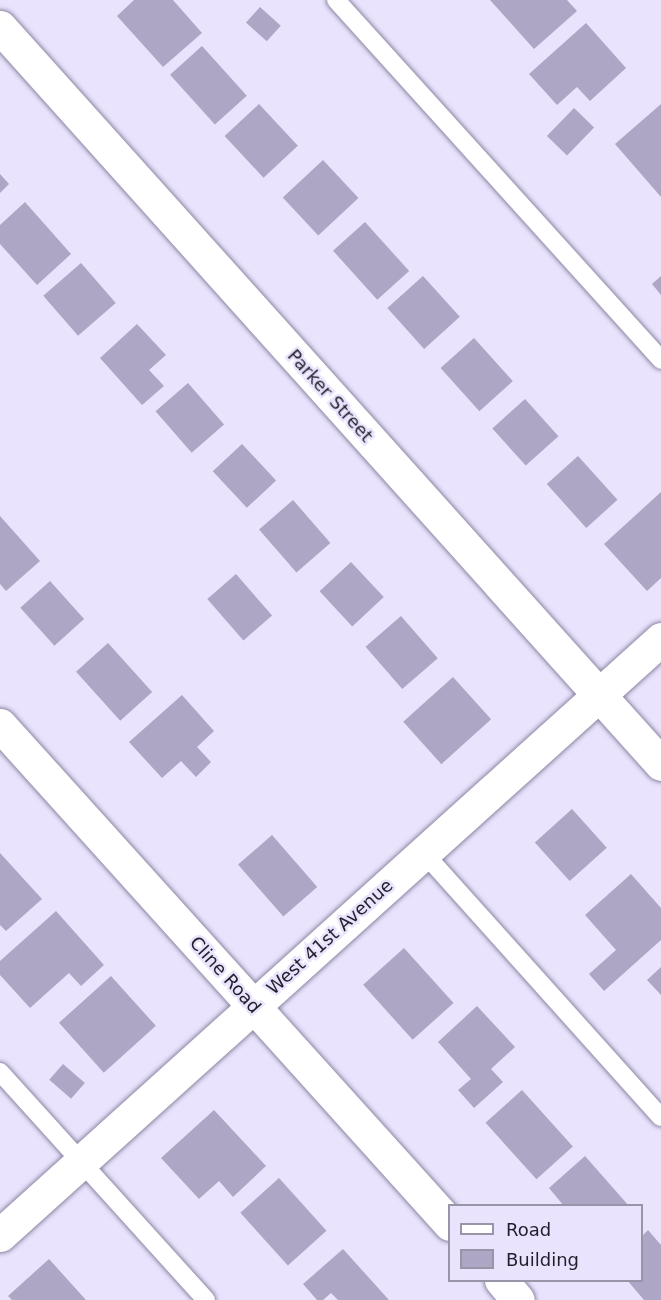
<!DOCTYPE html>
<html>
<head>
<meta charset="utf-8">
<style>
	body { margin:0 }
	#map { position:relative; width:661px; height:1300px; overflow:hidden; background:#e9e3fd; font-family:"DejaVu Sans",sans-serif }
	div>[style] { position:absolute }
	.building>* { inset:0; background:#ada7c5; transform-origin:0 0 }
	.roads { filter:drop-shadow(0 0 2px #8d86a3) drop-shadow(0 0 2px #8d86a3) }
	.service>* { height:18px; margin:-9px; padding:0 9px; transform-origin:9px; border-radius:9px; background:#fff }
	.minor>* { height:33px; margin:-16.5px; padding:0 16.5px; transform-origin:16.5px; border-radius:16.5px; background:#fff }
	.secondary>* { height:33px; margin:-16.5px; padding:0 16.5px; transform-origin:16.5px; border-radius:16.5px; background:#fff }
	span { translate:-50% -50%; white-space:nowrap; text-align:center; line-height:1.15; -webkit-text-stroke:5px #e9e3fd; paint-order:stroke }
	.street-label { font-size:18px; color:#221f2a }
	.legend { position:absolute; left:448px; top:1204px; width:195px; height:78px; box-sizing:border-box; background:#e9e3fd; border:2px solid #9995a9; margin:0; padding:8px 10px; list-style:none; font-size:18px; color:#221f2a }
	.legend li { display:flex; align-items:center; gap:12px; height:30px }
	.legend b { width:30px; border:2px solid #9995a9 }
</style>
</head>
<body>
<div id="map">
	<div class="building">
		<i style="clip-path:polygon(134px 0,173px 0,202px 33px,163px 67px,117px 16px)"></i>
		<i style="clip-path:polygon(490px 0,567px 0,577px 11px,534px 49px)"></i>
		<i style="left:260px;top:7px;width:28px;height:21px;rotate:42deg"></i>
		<i style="clip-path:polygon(586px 23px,626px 68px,590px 101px,577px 87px,557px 105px,529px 74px)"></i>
		<i style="left:202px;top:46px;width:67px;height:43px;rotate:48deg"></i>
		<i style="left:259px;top:104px;width:57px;height:47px;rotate:47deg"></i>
		<i style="clip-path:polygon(661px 104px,661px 197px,615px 144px)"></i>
		<i style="left:574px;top:108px;width:28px;height:39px;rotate:44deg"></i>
		<i style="left:323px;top:160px;width:52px;height:55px;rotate:47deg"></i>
		<i style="clip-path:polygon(0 174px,9px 184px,0 193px)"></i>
		<i style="clip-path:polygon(25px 202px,71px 254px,37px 285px,0 244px,0 225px)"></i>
		<i style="left:365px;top:222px;width:66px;height:43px;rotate:48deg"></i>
		<i style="left:81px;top:263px;width:53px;height:50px;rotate:49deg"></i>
		<i style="left:423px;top:276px;width:55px;height:48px;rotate:48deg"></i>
		<i style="clip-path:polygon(661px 276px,661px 295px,652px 284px)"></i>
		<i style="clip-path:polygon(137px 324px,166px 355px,149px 370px,164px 386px,142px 405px,100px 358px)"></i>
		<i style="left:474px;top:338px;width:58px;height:45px;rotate:48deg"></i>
		<i style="left:188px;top:383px;width:55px;height:43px;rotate:49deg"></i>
		<i style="left:525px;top:399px;width:50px;height:44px;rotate:48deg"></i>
		<i style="left:242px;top:444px;width:50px;height:40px;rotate:47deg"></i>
		<i style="left:578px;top:456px;width:59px;height:42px;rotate:48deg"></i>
		<i style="clip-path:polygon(661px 492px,661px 578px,647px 591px,604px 544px)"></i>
		<i style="left:293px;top:500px;width:57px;height:45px;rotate:49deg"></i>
		<i style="clip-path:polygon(0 516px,40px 561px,6px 591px,0 584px)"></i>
		<i style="left:351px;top:562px;width:48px;height:43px;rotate:47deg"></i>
		<i style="left:236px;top:574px;width:55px;height:38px;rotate:49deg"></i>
		<i style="left:50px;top:581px;width:51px;height:40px;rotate:48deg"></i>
		<i style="left:401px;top:616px;width:56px;height:47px;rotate:49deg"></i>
		<i style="left:108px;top:643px;width:66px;height:43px;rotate:48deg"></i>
		<i style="left:453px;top:677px;width:57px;height:67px;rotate:48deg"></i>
		<i style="clip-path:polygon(182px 695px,214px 731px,197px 747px,211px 762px,196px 777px,181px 761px,162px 778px,129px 742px)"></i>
		<i style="left:572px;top:809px;width:52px;height:50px;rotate:48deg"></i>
		<i style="left:272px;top:835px;width:69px;height:45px;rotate:49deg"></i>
		<i style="clip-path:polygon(0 853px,42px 899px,6px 931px,0 925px)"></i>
		<i style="clip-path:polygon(631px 874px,661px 908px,661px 940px,604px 991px,589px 974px,616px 950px,585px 915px)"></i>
		<i style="clip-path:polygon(56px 911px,104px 965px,81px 986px,69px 973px,30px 1008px,0 975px,0 961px)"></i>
		<i style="left:404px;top:948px;width:74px;height:55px;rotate:48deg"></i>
		<i style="clip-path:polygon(661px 967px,661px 995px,647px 980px)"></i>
		<i style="left:111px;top:976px;width:67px;height:70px;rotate:48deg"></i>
		<i style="clip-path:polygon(477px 1006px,515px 1047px,491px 1069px,503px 1082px,474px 1108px,458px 1090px,471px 1079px,438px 1042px)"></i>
		<i style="left:63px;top:1064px;width:29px;height:21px;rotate:41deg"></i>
		<i style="left:522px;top:1090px;width:76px;height:49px;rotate:48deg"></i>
		<i style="clip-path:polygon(214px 1110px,266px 1166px,233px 1197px,219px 1181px,199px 1199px,161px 1158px)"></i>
		<i style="clip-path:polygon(585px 1156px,629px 1206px,564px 1206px,549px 1188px)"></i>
		<i style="left:279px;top:1178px;width:71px;height:52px;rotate:48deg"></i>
		<i style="clip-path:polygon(648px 1230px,661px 1245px,661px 1300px,644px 1300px,627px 1280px,642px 1280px,642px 1236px)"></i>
		<i style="clip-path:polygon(343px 1249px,389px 1300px,338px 1300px,331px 1293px,323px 1300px,317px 1300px,303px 1284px)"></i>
		<i style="clip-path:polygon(49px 1259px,86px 1300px,12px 1300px,8px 1296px)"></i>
	</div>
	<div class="roads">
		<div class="service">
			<i style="left:336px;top:0;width:485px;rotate:47.9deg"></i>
			<i style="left:423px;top:852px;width:356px;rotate:48.1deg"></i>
			<i style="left:0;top:1072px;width:307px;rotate:47.9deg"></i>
		</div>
		<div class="minor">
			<i style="left:0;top:725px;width:672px;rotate:47.96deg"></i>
			<i style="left:0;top:1235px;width:890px;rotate:-42.04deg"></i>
			<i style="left:501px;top:1280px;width:26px;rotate:50deg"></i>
		</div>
		<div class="secondary">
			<i style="left:0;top:27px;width:990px;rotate:48.11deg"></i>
		</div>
	</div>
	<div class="street-label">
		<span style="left:330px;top:396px;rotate:48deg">Parker Street</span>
		<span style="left:330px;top:937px;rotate:-42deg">West 41st Avenue</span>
		<span style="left:225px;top:975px;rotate:48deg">Cline Road</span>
	</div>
	<ul class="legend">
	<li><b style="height:8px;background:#fff"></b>Road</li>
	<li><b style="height:16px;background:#ada7c5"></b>Building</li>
	</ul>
</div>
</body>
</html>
